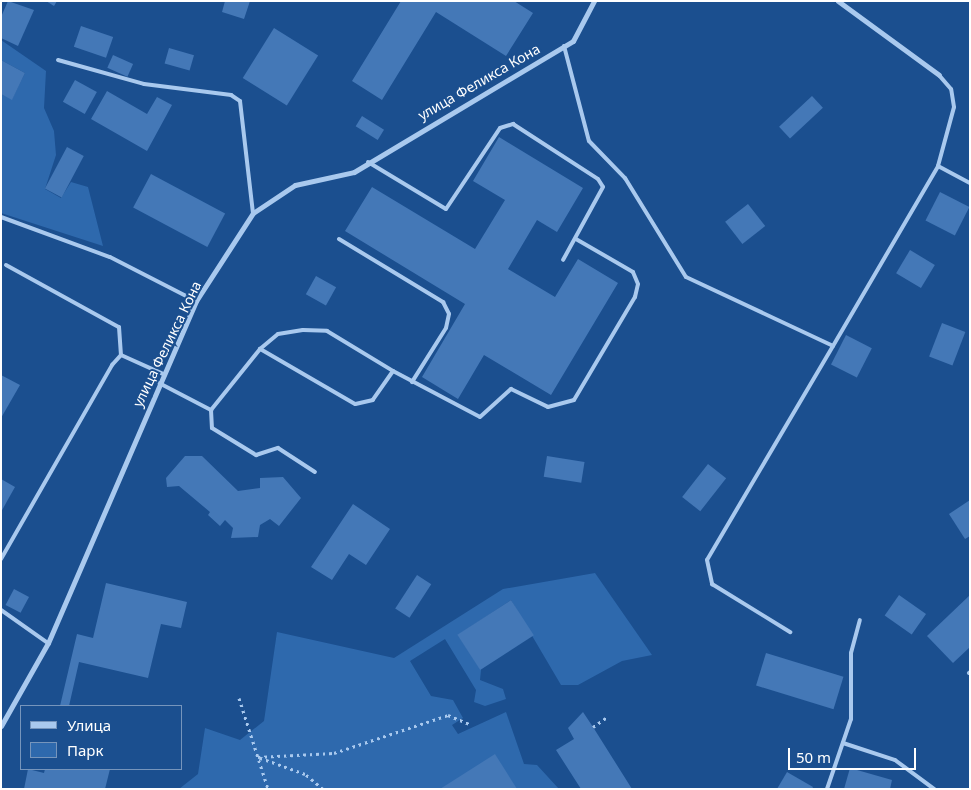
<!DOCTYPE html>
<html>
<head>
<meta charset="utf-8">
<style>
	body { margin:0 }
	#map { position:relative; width:971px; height:790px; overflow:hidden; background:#1b4f8f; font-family:"Noto Sans",sans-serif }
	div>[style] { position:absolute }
	.green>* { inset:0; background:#2e69ad }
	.building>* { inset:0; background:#4478b7; transform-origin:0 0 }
	.path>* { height:3px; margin-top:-1.5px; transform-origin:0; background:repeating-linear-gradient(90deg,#a9c9ee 0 2.5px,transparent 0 6.5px) }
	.lane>* { height:4px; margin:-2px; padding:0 2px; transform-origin:2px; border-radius:2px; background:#a9c9ee }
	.street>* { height:5px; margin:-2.5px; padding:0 2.5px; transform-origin:2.5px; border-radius:2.5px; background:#a9c9ee }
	span { translate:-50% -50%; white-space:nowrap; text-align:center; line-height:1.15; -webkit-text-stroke:4px #1b4f8f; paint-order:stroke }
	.street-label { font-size:14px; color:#fff }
	.frame { position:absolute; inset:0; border:2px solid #fff; pointer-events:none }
	.legend { position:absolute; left:20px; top:705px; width:162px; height:65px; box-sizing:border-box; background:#1b4f8f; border:1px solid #7695bc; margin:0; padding:6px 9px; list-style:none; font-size:15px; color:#fff }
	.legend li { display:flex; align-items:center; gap:10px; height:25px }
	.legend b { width:25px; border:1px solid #7695bc }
	.scale { position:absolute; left:788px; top:748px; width:128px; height:22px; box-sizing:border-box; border:2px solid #fff; border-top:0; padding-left:6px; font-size:15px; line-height:18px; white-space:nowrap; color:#fff; -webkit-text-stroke:4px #1b4f8f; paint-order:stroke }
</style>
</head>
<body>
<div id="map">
	<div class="green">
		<i style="clip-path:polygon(1px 40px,46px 71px,44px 108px,54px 131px,56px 155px,45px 189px,61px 198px,71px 182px,88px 187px,103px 246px,1px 213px,1px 94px,12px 99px,25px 73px,1px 60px)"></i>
		<i style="clip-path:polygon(595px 573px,652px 655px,622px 661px,578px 685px,561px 685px,511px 600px,458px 635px,481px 670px,480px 680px,503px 689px,506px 699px,485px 706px,474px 702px,476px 690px,445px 639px,410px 661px,431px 696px,453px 700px,463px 718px,452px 725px,458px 734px,506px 712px,524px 764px,537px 765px,559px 789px,179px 789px,198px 774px,205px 728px,240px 740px,264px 721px,277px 632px,394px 658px,503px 589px)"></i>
	</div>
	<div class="building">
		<i style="clip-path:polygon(8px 1px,34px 10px,18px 46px,1px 38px,1px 17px)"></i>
		<i style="clip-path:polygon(46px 1px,57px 1px,54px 6px)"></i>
		<i style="clip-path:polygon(225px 1px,250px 1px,244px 19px,222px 12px)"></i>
		<i style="clip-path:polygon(401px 1px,514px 1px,533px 13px,506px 56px,436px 12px,382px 100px,352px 81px)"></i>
		<i style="left:81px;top:26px;width:34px;height:22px;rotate:19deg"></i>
		<i style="left:274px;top:28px;width:52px;height:59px;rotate:32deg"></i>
		<i style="left:169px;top:48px;width:26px;height:16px;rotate:16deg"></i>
		<i style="left:113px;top:55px;width:22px;height:14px;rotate:24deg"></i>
		<i style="clip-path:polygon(1px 60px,25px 73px,12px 100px,1px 94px)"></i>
		<i style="left:75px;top:80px;width:25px;height:25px;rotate:29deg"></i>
		<i style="clip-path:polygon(107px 91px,147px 114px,157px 97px,172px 105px,147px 151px,91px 119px)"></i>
		<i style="left:812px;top:96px;width:16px;height:45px;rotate:47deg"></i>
		<i style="left:362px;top:116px;width:26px;height:12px;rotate:32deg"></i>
		<i style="clip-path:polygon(499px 137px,583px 188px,557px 232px,537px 220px,508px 269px,555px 297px,578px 259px,618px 283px,551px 395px,484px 355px,458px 399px,422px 377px,465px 304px,345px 231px,372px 187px,475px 249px,505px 200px,473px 181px)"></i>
		<i style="left:67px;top:147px;width:19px;height:47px;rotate:28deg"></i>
		<i style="left:151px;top:174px;width:84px;height:38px;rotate:28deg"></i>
		<i style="left:940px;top:192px;width:33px;height:32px;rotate:27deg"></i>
		<i style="left:748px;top:204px;width:28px;height:29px;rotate:52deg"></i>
		<i style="left:910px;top:250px;width:29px;height:27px;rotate:31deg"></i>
		<i style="left:316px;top:276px;width:23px;height:21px;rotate:29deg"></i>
		<i style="left:942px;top:323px;width:25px;height:36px;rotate:21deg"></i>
		<i style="left:846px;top:335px;width:29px;height:33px;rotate:27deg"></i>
		<i style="clip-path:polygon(1px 375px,20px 385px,1px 418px)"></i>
		<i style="clip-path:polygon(185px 456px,202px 456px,238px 491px,260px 488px,260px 478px,283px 477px,301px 498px,279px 526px,270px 519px,260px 525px,258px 537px,231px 538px,233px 528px,225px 520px,220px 526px,208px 515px,210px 512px,179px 486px,167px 487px,166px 478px)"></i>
		<i style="left:547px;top:456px;width:38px;height:21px;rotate:9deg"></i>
		<i style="left:708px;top:464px;width:23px;height:42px;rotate:38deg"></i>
		<i style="clip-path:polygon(1px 479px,15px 487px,1px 512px)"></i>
		<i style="clip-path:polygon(970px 500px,970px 536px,965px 539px,949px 514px)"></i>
		<i style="clip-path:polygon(353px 504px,390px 529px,366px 565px,349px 554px,332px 580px,311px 567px)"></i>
		<i style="left:417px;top:575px;width:17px;height:40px;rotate:33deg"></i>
		<i style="clip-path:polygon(106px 583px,187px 602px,181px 628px,161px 624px,148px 678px,79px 662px,69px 706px,60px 706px,77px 634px,93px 638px)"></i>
		<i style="left:14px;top:589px;width:17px;height:18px;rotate:28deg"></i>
		<i style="left:899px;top:595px;width:33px;height:25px;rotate:35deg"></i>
		<i style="clip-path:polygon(970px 595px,970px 647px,953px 663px,927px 636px)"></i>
		<i style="left:511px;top:600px;width:42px;height:64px;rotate:57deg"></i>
		<i style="left:766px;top:653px;width:81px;height:34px;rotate:17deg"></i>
		<i style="clip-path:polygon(583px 712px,593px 727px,632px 789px,581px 789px,556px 750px,574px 739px,568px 728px)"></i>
		<i style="clip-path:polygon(495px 754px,517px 789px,440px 789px)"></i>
		<i style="clip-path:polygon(850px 768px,892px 780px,890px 789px,844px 789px)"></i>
		<i style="clip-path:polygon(28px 769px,44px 773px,45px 769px,110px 769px,105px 789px,24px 789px)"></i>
		<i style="clip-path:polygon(787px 772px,813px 787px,812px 789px,777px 789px)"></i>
	</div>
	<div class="path">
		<i style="left:239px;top:698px;width:96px;rotate:72.3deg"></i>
		<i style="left:593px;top:727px;width:16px;rotate:-35deg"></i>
		<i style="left:323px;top:789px;width:23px;rotate:-140deg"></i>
		<i style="left:305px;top:774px;width:50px;rotate:-160.1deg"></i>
		<i style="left:258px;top:757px;width:76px;rotate:-3deg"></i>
		<i style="left:334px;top:753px;width:120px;rotate:-18.4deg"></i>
		<i style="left:448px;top:715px;width:23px;rotate:23deg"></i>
	</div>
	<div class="lane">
		<i style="left:564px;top:46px;width:98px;rotate:75.3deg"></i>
		<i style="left:589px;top:141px;width:52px;rotate:45.8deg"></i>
		<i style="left:625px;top:178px;width:116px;rotate:58.4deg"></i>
		<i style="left:686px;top:277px;width:162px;rotate:25.1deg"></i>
		<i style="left:833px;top:346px;width:248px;rotate:120.5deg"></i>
		<i style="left:707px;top:560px;width:25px;rotate:78deg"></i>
		<i style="left:712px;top:584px;width:92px;rotate:31.6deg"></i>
		<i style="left:58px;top:60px;width:89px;rotate:15.6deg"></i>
		<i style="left:144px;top:84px;width:88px;rotate:7.2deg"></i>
		<i style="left:231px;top:95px;width:11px;rotate:34deg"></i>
		<i style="left:240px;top:101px;width:113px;rotate:83.4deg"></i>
		<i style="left:368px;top:162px;width:91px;rotate:31.1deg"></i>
		<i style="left:446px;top:209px;width:97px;rotate:-56.3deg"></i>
		<i style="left:500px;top:128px;width:14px;rotate:-17deg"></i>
		<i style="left:513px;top:124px;width:101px;rotate:32.9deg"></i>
		<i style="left:598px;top:179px;width:9px;rotate:58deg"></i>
		<i style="left:603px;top:187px;width:83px;rotate:118.7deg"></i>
		<i style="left:938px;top:166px;width:36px;rotate:28deg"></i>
		<i style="left:1px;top:217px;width:116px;rotate:20.2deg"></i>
		<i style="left:110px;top:257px;width:97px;rotate:27.1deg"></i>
		<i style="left:339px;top:239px;width:122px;rotate:31.2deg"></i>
		<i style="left:443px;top:302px;width:13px;rotate:63deg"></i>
		<i style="left:449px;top:314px;width:14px;rotate:102deg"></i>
		<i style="left:446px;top:328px;width:64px;rotate:122.2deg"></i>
		<i style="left:6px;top:265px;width:129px;rotate:28.8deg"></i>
		<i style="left:119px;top:327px;width:28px;rotate:86deg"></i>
		<i style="left:833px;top:346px;width:208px;rotate:-59.7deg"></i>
		<i style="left:938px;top:166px;width:61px;rotate:-74.8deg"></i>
		<i style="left:954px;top:107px;width:18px;rotate:-99deg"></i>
		<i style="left:951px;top:89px;width:18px;rotate:-131deg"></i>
		<i style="left:393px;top:371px;width:98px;rotate:27.9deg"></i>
		<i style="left:480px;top:417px;width:42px;rotate:-42.1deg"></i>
		<i style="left:511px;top:389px;width:41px;rotate:25.9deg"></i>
		<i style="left:548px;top:407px;width:27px;rotate:-15deg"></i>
		<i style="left:574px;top:400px;width:120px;rotate:-59.4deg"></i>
		<i style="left:635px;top:297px;width:13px;rotate:-77deg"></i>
		<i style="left:638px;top:284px;width:13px;rotate:-113deg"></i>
		<i style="left:633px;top:272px;width:66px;rotate:-149.9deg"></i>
		<i style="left:159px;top:383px;width:59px;rotate:27.4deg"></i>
		<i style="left:211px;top:410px;width:78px;rotate:-51.2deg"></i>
		<i style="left:260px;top:349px;width:23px;rotate:-40deg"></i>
		<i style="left:278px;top:334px;width:25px;rotate:-9deg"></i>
		<i style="left:303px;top:330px;width:24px;rotate:2deg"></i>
		<i style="left:327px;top:331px;width:77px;rotate:31.2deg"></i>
		<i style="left:393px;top:371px;width:35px;rotate:125deg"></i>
		<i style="left:373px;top:400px;width:18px;rotate:167deg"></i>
		<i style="left:355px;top:404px;width:110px;rotate:-149.9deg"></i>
		<i style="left:211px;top:410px;width:18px;rotate:87deg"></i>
		<i style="left:212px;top:428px;width:52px;rotate:31.5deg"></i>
		<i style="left:256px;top:455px;width:23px;rotate:-18deg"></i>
		<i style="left:278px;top:448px;width:44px;rotate:33deg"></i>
		<i style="left:1px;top:559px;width:224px;rotate:-60.2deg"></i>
		<i style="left:112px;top:365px;width:13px;rotate:-48deg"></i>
		<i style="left:121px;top:355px;width:46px;rotate:24.3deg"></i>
		<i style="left:1px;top:610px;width:57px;rotate:35.1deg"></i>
		<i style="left:969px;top:673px;width:1px;rotate:-45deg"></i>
		<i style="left:843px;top:743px;width:55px;rotate:18.1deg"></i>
		<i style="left:895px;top:760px;width:49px;rotate:36.6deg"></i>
		<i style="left:827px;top:789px;width:74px;rotate:-71.1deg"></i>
		<i style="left:851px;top:719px;width:66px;rotate:-90deg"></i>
		<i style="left:851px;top:653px;width:34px;rotate:-75deg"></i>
	</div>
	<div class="street">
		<i style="left:838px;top:1px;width:125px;rotate:36.2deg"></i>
		<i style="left:1px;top:726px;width:95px;rotate:-60.5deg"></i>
		<i style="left:48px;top:643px;width:373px;rotate:-66.6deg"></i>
		<i style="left:196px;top:301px;width:105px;rotate:-57.1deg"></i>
		<i style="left:253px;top:213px;width:50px;rotate:-33.7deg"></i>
		<i style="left:295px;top:185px;width:60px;rotate:-12.4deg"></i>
		<i style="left:354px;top:172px;width:255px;rotate:-30.9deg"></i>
		<i style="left:573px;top:41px;width:45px;rotate:-62.3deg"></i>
	</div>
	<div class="street-label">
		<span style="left:479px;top:82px;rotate:-30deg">улица Феликса Кона</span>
		<span style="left:167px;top:344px;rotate:-64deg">улица Феликса Кона</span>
	</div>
	<div class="frame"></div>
	<ul class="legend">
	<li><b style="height:6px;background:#a9c9ee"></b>Улица</li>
	<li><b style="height:14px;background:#2e69ad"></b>Парк</li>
	</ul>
	<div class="scale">50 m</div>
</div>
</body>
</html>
